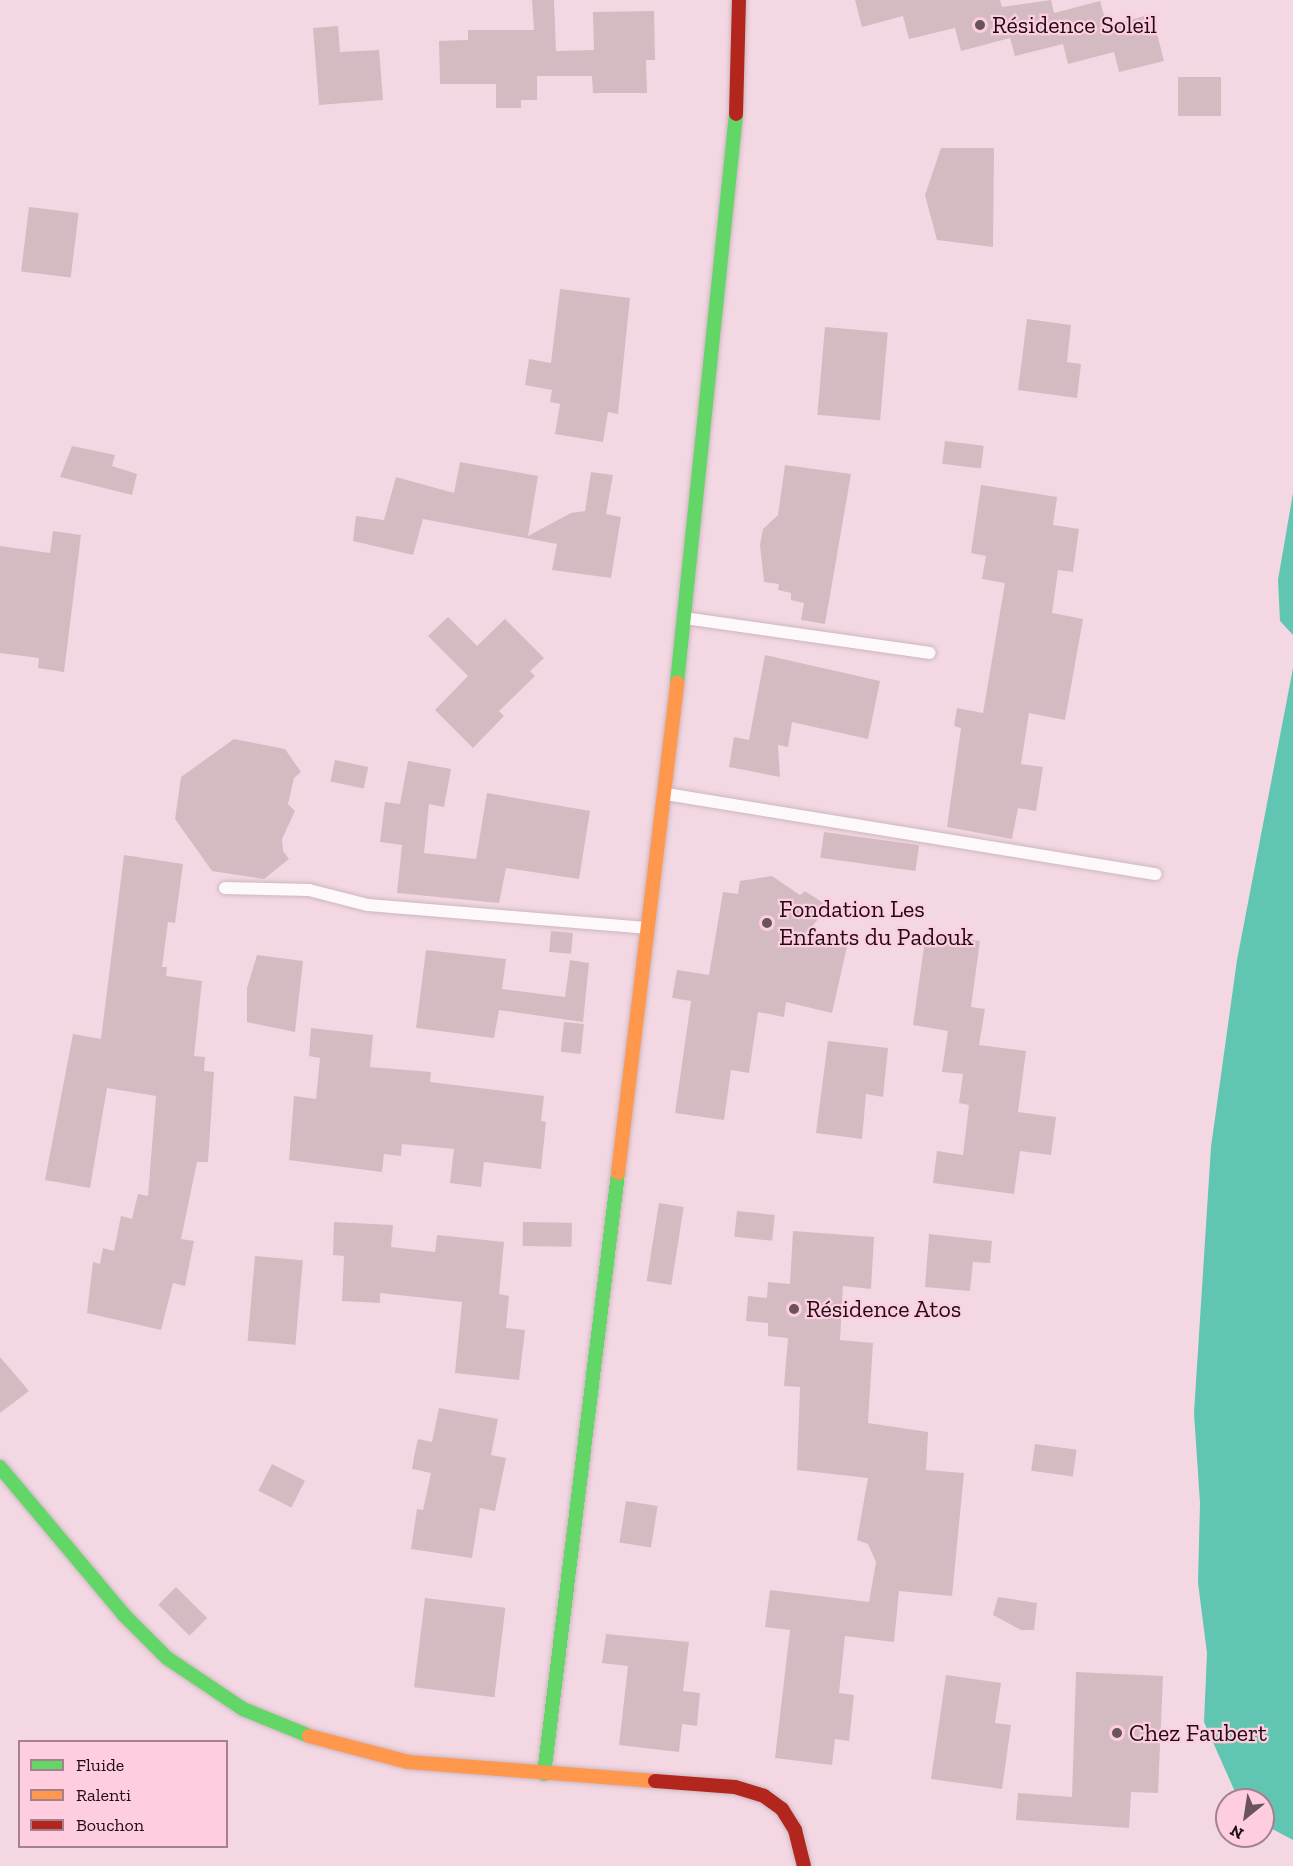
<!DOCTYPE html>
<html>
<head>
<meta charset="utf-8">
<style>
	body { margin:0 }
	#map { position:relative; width:1293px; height:1866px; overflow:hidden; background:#f3d8e3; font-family:"Zilla Slab",serif }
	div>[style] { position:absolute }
	.water>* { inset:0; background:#60c5b1 }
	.building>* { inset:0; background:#d4bbc1; transform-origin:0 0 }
	.roads { filter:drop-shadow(0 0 2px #cdb6bf) drop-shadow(0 0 2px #cdb6bf) }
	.lane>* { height:12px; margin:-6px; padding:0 6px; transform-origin:6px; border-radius:6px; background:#fdf9fb }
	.fast>* { height:14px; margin:-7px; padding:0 7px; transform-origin:7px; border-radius:7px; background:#63d668 }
	.slow>* { height:14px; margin:-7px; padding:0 7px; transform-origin:7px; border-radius:7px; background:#ff974d }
	.jam>* { height:14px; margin:-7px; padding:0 7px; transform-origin:7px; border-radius:7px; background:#b3261e }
	.dots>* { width:16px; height:16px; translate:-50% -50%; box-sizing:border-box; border:3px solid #fecde0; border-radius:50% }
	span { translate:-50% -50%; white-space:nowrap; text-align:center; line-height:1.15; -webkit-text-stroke:4.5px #fecde0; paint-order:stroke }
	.poi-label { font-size:24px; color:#200c15 }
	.left { translate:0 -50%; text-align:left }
	.legend { position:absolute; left:18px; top:1740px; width:210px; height:108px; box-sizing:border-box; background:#fecde0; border:2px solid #a5808f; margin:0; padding:8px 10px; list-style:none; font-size:18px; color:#200c15 }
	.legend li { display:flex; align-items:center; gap:12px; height:30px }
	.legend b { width:30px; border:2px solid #a5808f }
	.north { position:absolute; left:1215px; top:1788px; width:60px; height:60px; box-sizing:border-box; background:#fecde0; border:2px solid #a5808f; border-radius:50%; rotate:210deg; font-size:16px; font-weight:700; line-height:24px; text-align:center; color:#200c15 }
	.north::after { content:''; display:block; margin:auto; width:21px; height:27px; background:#6a535d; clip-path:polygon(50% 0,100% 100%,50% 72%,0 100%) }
</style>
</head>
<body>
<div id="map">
	<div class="water">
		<i style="clip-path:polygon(1293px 493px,1293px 635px,1280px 621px,1278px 580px)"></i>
		<i style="clip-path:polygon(1293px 668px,1293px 1840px,1263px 1824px,1263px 1800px,1241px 1800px,1236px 1794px,1204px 1722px,1207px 1653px,1198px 1583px,1200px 1503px,1194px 1413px,1211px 1147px,1237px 960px)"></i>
	</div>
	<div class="building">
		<i style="clip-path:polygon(532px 0,554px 0,556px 51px,594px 50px,593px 12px,654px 11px,655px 60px,646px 60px,647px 93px,593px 93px,592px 76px,537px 76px,537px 100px,521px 100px,521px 108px,496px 108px,496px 84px,440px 84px,439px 41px,468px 40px,468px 30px,534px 30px)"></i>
		<i style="clip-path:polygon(855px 0,1000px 0,1002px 7px,1051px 0,1054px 13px,1100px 1px,1107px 26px,1152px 14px,1164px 61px,1119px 72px,1114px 52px,1068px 64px,1063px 44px,1015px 56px,1010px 38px,961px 51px,955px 28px,909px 39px,903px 16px,862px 27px)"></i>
		<i style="clip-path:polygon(338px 26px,340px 52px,379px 50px,383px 100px,319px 105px,313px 28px)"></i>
		<i style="left:1178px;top:77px;width:43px;height:39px"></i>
		<i style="clip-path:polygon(941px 148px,994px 148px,993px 247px,937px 240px,925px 195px)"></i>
		<i style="left:29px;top:207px;width:50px;height:65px;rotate:7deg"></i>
		<i style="clip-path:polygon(560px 289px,630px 298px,618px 414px,608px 412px,603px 442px,555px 434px,560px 404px,550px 402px,552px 390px,525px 385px,529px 359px,551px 363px)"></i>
		<i style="clip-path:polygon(1027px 319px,1071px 325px,1067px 362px,1081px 364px,1077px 398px,1018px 390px)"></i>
		<i style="left:825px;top:327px;width:63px;height:88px;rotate:5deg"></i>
		<i style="left:945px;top:441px;width:39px;height:23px;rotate:7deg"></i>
		<i style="clip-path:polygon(72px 446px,115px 455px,112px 466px,137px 474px,132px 495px,60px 477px)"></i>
		<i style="clip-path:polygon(460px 462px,538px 476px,528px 536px,571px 513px,585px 511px,591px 472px,613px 475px,606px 514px,621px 517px,611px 578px,552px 570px,557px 544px,423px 519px,413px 555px,353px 541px,356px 516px,384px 520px,396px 477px,454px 493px)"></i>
		<i style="clip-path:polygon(785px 465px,851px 474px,825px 624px,801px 620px,804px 603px,791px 600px,791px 593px,778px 590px,779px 584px,764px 582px,760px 545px,763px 529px,778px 515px)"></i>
		<i style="clip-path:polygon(981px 485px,1057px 497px,1053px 525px,1079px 529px,1073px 572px,1058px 570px,1052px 613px,1083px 619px,1065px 720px,1029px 713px,1021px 764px,1043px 767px,1036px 811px,1018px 808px,1012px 839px,947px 827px,961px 728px,954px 726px,957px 708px,983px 713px,1005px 583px,982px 579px,986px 556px,971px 553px)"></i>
		<i style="clip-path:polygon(53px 531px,81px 535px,64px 672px,38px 668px,39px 658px,0 653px,0 546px,50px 553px)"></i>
		<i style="clip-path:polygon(448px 617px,477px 646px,505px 619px,544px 658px,530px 671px,535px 676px,499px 711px,504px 716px,473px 748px,435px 710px,468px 676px,428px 636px)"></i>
		<i style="clip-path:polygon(765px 655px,880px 681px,868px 739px,792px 722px,788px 747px,778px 745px,780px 777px,729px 767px,734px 737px,749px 740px)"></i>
		<i style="clip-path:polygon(234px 739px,285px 749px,301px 772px,294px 778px,288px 804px,295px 811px,282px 839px,283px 851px,289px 859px,264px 879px,212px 871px,175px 819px,181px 777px)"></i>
		<i style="left:335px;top:760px;width:34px;height:22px;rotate:12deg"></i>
		<i style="clip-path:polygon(408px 761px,451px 769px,444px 807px,429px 804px,424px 853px,476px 859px,487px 793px,590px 811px,579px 879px,506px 868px,499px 903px,397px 893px,402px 845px,380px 842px,385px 802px,400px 804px)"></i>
		<i style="left:824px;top:832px;width:96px;height:26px;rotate:8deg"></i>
		<i style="clip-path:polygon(124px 855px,183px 864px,175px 923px,168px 922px,162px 967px,167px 967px,166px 976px,202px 981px,194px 1056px,205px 1057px,204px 1071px,214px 1072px,208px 1162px,197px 1162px,181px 1239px,194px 1241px,185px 1286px,173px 1283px,161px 1330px,87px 1313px,93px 1262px,100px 1264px,103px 1248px,114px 1251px,121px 1216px,132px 1219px,138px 1194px,148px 1196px,156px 1096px,107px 1088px,90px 1188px,45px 1180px,73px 1034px,101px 1039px)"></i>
		<i style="clip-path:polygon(772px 876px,800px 895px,805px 891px,828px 906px,808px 932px,848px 942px,832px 1013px,786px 1002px,784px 1017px,758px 1012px,749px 1073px,731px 1070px,724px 1120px,675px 1113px,691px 1001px,672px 998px,677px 970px,709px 975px,723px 892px,738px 894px,740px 881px)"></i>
		<i style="left:551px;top:931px;width:22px;height:21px;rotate:5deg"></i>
		<i style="clip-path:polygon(926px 933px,980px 941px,971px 1007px,985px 1009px,979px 1045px,1026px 1051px,1018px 1112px,1056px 1117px,1051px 1155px,1020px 1151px,1014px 1194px,933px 1183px,937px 1151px,963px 1155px,969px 1105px,959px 1103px,963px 1074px,942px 1072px,948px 1031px,913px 1025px)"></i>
		<i style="clip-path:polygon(426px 950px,506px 959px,502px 989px,565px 997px,570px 960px,589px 963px,583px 1022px,499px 1010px,494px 1038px,416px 1028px)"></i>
		<i style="clip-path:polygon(257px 955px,303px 961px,295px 1032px,247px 1022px,247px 988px)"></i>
		<i style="left:564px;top:1022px;width:20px;height:30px;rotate:6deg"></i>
		<i style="clip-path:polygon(311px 1028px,373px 1035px,370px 1067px,431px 1072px,430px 1082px,544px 1096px,541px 1121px,546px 1122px,541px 1169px,484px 1162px,481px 1187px,450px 1183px,454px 1149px,402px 1144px,401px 1156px,384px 1154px,382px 1172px,289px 1160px,294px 1096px,316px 1099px,320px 1058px,309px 1056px)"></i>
		<i style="clip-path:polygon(828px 1041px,888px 1048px,883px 1097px,866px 1094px,862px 1139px,816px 1133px)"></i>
		<i style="left:659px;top:1203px;width:25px;height:79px;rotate:9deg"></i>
		<i style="left:737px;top:1211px;width:38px;height:26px;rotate:6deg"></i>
		<i style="clip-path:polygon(334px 1222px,393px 1225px,391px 1247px,435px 1252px,437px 1235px,504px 1242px,499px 1294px,509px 1296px,506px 1328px,525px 1330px,519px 1380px,455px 1373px,462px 1302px,380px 1293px,380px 1303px,342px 1301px,344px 1256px,333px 1255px)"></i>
		<i style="left:523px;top:1222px;width:49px;height:24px;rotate:1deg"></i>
		<i style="clip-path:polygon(793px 1231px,874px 1237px,871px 1289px,843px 1286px,840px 1340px,873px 1343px,868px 1423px,928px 1432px,926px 1470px,964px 1473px,952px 1596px,899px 1591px,894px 1642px,845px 1636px,839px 1693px,854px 1695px,849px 1741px,835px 1739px,832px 1765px,775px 1758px,790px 1630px,765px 1627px,770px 1590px,869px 1602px,876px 1562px,868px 1544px,857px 1540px,868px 1478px,797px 1470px,800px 1387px,784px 1386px,788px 1338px,768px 1336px,768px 1323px,746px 1321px,748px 1296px,767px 1298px,768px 1282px,790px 1284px)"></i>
		<i style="clip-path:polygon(929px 1234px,992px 1241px,990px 1263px,973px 1262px,970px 1291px,925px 1287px)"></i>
		<i style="left:255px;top:1256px;width:48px;height:85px;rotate:5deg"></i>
		<i style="clip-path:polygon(0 1357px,29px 1391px,0 1413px)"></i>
		<i style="clip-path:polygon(439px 1408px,498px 1419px,491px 1455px,506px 1458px,495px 1511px,480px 1508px,472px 1558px,411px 1549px,417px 1509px,423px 1510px,431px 1473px,412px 1469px,415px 1452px,418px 1439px,432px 1442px)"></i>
		<i style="left:1035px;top:1444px;width:42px;height:27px;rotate:8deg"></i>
		<i style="left:272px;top:1464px;width:37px;height:30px;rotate:27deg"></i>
		<i style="left:626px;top:1501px;width:32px;height:42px;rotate:9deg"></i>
		<i style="left:176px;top:1587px;width:44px;height:25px;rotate:45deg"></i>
		<i style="clip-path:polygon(998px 1597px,1037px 1603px,1034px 1630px,1021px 1630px,993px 1615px)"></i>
		<i style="left:425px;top:1598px;width:81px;height:90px;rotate:7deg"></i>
		<i style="clip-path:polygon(606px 1634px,689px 1642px,683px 1691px,700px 1693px,697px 1726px,682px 1724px,679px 1752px,619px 1745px,628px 1666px,602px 1663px)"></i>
		<i style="clip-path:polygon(1076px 1672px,1163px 1676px,1158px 1793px,1131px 1792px,1129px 1828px,1016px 1820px,1018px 1793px,1072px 1797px)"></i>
		<i style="clip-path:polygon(946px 1675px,1001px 1683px,995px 1723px,1011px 1725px,1002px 1789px,931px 1779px)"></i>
	</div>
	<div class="roads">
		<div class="lane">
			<i style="left:684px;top:618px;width:248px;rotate:8.1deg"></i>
			<i style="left:666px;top:794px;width:496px;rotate:9.3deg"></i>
			<i style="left:225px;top:888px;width:84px;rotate:1.4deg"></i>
			<i style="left:309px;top:890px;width:61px;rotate:14.3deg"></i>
			<i style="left:368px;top:905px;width:279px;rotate:4.7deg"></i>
		</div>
		<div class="fast">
			<i style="left:677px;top:683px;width:572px;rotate:-84.08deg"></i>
			<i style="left:0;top:1467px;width:193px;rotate:50deg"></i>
			<i style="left:124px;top:1615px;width:61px;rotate:45deg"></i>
			<i style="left:167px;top:1658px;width:92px;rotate:33.9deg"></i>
			<i style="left:243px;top:1709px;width:71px;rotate:22.2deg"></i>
			<i style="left:544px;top:1774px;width:606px;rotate:-82.98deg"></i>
		</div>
		<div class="slow">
			<i style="left:618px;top:1173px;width:494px;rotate:-83.1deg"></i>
			<i style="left:309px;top:1736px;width:102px;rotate:14.7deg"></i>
			<i style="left:408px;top:1762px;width:248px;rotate:4.4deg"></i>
		</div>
		<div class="jam">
			<i style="left:736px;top:114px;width:114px;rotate:-88.5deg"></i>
			<i style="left:655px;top:1781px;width:80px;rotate:4.3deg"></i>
			<i style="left:735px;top:1787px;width:30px;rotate:17deg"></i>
			<i style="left:764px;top:1796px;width:22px;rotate:36deg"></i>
			<i style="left:782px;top:1809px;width:25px;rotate:58deg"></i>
			<i style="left:795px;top:1830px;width:37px;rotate:76deg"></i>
		</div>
	</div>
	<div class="dots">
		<i style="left:980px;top:25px;background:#6a535d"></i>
		<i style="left:767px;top:923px;background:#6a535d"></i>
		<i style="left:794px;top:1309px;background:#6a535d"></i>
		<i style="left:1117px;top:1733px;background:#6a535d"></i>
	</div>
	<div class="poi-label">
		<span class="left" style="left:992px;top:25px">Résidence Soleil</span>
		<span class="left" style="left:779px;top:923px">Fondation Les<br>Enfants du Padouk</span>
		<span class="left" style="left:806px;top:1309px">Résidence Atos</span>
		<span class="left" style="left:1129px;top:1733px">Chez Faubert</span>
	</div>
	<ul class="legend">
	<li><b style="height:8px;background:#63d668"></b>Fluide</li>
	<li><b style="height:8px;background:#ff974d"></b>Ralenti</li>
	<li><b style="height:8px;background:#b3261e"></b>Bouchon</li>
	</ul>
	<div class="north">N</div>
</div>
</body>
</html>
